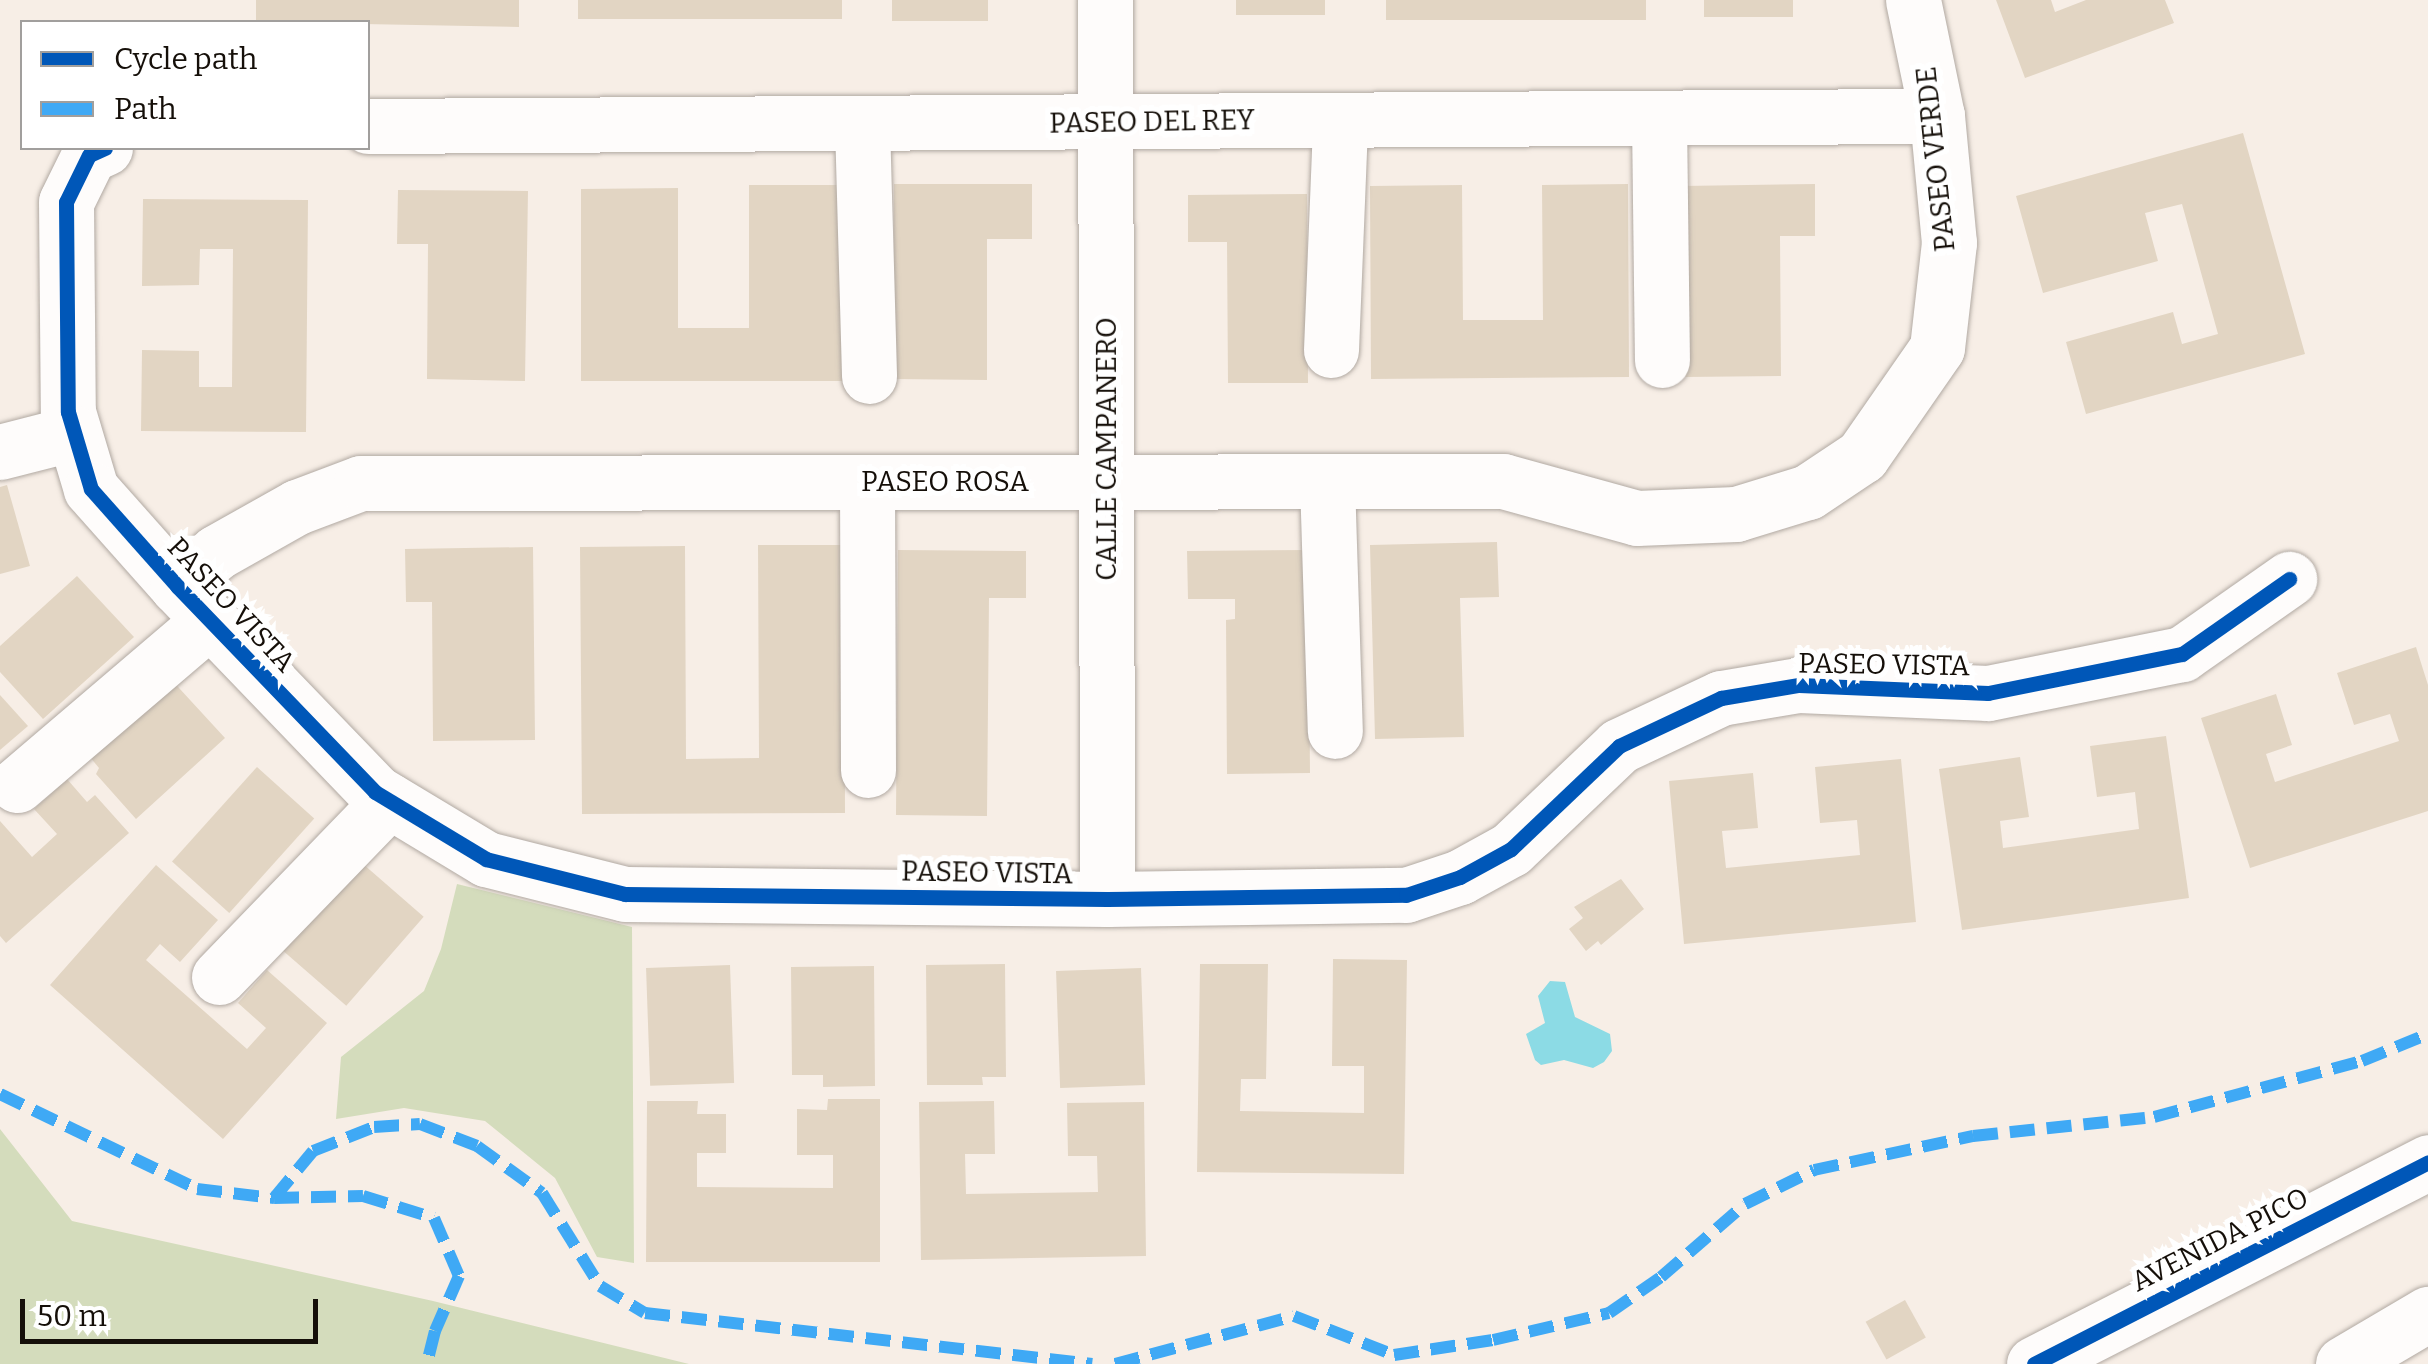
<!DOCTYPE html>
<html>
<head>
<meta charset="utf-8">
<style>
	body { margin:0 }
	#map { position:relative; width:2428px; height:1364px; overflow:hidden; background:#f7eee6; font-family:Bitter,serif }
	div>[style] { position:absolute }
	.green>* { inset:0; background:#d4dcbc }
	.water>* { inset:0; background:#8cdbe5 }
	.building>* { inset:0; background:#e2d5c3; transform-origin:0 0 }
	.roads { filter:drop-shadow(0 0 2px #b1a9a2) drop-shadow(0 0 2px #b1a9a2) }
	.minor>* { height:55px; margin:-27.5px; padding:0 27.5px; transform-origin:27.5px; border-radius:27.5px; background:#fefcfb }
	.major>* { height:55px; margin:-27.5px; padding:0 27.5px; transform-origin:27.5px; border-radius:27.5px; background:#fefcfb }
	.quiet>* { height:12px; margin-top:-6px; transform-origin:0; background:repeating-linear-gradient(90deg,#3fa9f5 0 25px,transparent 0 37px) }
	.cycleway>* { height:15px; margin:-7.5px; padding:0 7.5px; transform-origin:7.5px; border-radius:7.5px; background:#0057b8 }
	span { translate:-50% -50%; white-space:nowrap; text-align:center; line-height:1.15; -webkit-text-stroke:10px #fff; paint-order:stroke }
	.street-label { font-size:28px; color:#150f09 }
	.legend { position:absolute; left:20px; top:20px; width:350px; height:130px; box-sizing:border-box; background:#fff; border:2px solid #a19f9d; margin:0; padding:12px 18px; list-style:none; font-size:30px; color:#150f09 }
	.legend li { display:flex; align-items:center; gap:20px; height:50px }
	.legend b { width:50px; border:2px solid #a19f9d }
	.scale { position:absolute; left:20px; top:1299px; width:298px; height:45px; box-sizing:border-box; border:5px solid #150f09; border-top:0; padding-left:12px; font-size:30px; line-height:35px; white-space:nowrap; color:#150f09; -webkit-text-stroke:8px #fff; paint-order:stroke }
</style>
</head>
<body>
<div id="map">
	<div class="green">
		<i style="clip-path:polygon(457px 884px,632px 927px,634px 1263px,597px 1257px,555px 1178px,485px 1121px,404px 1108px,336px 1119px,341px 1057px,424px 991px,441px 949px)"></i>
		<i style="clip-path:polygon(0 1129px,72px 1221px,433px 1301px,689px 1364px,0 1364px)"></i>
	</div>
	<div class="water">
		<i style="clip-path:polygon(1550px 981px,1565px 982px,1575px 1017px,1610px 1034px,1612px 1051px,1604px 1062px,1593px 1068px,1564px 1060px,1541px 1065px,1535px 1060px,1526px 1034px,1545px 1023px,1538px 996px)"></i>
	</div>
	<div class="building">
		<i style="clip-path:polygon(256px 0,519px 0,519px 27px,256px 22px)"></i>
		<i style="left:578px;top:0;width:264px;height:19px"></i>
		<i style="left:892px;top:0;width:96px;height:21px"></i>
		<i style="left:1236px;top:0;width:89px;height:15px"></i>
		<i style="left:1386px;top:0;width:260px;height:20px"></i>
		<i style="left:1704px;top:0;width:89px;height:17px"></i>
		<i style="clip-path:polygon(1996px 0,2051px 0,2055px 12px,2086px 0,2165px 0,2174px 23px,2025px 78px)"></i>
		<i style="clip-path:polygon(2243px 133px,2305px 354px,2086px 414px,2066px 342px,2173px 312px,2182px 344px,2218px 334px,2182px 204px,2145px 213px,2158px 261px,2043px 293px,2016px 196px)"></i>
		<i style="clip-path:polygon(894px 184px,1032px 184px,1032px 239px,987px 239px,987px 380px,893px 379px)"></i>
		<i style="clip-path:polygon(1628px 184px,1629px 377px,1371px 379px,1370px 186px,1462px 185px,1463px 320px,1543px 320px,1542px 185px)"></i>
		<i style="clip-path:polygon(1815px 184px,1815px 236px,1780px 236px,1781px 376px,1685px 377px,1683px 186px)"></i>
		<i style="clip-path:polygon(749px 185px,844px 185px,844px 381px,581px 381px,581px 189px,678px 188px,678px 328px,749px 328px)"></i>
		<i style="clip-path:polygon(398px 190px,528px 191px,525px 381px,427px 379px,428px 244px,397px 244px)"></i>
		<i style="clip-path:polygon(1307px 194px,1308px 383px,1228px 383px,1227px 242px,1188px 242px,1188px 195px)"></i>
		<i style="clip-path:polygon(143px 199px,308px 200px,306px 432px,141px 431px,142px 350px,199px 351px,199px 387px,232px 387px,233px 249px,200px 249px,199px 285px,142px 286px)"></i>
		<i style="clip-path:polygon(7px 485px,30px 566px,0 574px,0 487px)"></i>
		<i style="clip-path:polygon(1497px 542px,1499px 597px,1460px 598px,1464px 737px,1375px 739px,1370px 545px)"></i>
		<i style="clip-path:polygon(758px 545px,844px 545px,845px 813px,582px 814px,580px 547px,685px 546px,686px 759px,759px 758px)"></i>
		<i style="clip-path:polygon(533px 547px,535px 740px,433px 741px,432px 602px,406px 602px,405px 549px)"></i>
		<i style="clip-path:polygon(898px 550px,1026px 551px,1026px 598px,989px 598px,987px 816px,896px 815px)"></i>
		<i style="clip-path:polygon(1308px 550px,1310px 773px,1227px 774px,1226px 620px,1235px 619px,1235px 599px,1188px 599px,1187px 551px)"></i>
		<i style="clip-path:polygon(77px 576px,134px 637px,43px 719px,0 672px,0 646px)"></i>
		<i style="clip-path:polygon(2416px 647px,2428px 685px,2428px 811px,2250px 868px,2201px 718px,2276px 694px,2292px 745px,2266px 754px,2275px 782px,2399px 741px,2390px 714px,2354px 725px,2337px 673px)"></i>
		<i style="clip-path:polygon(168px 676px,225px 738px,136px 819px,96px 774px,99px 768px,85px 751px)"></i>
		<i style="clip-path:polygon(0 695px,28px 726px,0 750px)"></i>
		<i style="clip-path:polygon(2166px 736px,2189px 898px,1962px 930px,1939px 769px,2020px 757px,2029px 817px,2000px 821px,2003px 848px,2139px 829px,2135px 792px,2097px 797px,2090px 746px)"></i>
		<i style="clip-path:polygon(1901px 759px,1916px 922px,1684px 944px,1669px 781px,1753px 773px,1758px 828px,1722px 831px,1726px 868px,1860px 855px,1857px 820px,1820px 823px,1815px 767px)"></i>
		<i style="left:257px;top:767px;width:77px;height:127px;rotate:42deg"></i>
		<i style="clip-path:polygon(67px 779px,87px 802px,95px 795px,129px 833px,6px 943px,0 936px,0 821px,32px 857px,57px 834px,34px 809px)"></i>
		<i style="left:355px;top:857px;width:91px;height:118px;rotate:41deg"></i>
		<i style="clip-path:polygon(156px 865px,218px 920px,180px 962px,160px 944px,146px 960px,247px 1049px,266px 1028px,238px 1003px,267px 970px,327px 1023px,223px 1139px,50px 985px)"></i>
		<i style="clip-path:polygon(1621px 879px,1644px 909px,1601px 945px,1598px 941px,1586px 951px,1569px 929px,1583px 918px,1574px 907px)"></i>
		<i style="clip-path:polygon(1333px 959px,1407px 960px,1404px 1174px,1197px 1172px,1200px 964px,1268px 964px,1266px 1079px,1241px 1079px,1240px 1111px,1364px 1113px,1364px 1066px,1332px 1066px)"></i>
		<i style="clip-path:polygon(1005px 964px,1006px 1077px,982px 1077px,983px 1085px,927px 1085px,926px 965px)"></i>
		<i style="left:730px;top:965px;width:118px;height:84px;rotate:88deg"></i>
		<i style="clip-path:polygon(874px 966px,875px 1086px,823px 1087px,823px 1075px,792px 1075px,791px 967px)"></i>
		<i style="left:1141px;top:968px;width:117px;height:85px;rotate:88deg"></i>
		<i style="clip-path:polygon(828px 1099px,880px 1099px,880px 1262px,646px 1262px,647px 1101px,698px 1101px,697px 1114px,726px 1114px,726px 1153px,697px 1153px,697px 1187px,833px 1188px,833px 1155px,797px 1155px,797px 1109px,827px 1110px)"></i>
		<i style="clip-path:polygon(994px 1101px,995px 1154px,965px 1154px,966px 1194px,1098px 1192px,1097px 1156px,1068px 1156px,1067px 1103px,1144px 1102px,1146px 1256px,921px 1260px,919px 1102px)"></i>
		<i style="left:1905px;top:1300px;width:43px;height:45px;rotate:61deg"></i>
	</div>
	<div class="roads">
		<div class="minor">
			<i style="left:1105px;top:0;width:899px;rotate:89.87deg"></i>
			<i style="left:1659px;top:119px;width:241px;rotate:89.3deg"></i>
			<i style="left:862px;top:124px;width:252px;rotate:88.4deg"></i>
			<i style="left:368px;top:126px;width:1569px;rotate:-0.37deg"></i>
			<i style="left:105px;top:148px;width:17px;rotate:156deg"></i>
			<i style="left:89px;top:155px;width:52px;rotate:116.1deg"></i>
			<i style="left:66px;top:202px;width:210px;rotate:89.5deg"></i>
			<i style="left:68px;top:412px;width:80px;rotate:73.4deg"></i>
			<i style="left:91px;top:489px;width:130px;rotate:48.4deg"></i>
			<i style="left:177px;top:586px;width:286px;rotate:46.1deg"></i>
			<i style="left:375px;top:792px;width:130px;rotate:31.1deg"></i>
			<i style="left:486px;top:859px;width:143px;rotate:14.1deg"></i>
			<i style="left:625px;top:894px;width:482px;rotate:0.6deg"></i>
			<i style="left:1107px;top:899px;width:299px;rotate:-0.8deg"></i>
			<i style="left:1406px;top:895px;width:57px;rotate:-18.4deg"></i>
			<i style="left:1460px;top:877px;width:58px;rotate:-28.8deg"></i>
			<i style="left:1511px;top:849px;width:149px;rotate:-43.6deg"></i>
			<i style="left:1619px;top:746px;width:113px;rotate:-25.2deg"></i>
			<i style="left:1721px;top:698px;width:79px;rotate:-9.5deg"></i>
			<i style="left:1799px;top:685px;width:189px;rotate:2.4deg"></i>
			<i style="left:1988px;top:693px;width:198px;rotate:-11.4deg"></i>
			<i style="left:2182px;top:654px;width:131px;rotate:-35deg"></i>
			<i style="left:1331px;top:350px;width:229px;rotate:-87.7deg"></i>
			<i style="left:0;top:452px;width:76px;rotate:-14.4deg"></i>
			<i style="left:1327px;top:481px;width:250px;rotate:88.2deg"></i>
			<i style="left:867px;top:482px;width:288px;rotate:89.8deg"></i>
			<i style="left:177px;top:586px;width:52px;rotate:-40.4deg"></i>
			<i style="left:217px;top:552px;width:92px;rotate:-29.4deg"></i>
			<i style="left:297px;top:507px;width:68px;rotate:-20.6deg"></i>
			<i style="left:361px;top:483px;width:1142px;rotate:-0.1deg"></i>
			<i style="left:1503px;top:481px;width:139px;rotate:15.4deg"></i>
			<i style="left:1637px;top:518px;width:99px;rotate:-2.3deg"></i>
			<i style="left:1736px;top:514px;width:75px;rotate:-17deg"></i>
			<i style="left:1808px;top:492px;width:65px;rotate:-33.7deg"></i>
			<i style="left:1862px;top:456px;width:131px;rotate:-55.2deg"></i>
			<i style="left:1937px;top:348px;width:106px;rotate:-83.5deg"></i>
			<i style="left:1949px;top:243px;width:128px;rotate:-95.4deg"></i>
			<i style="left:1937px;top:116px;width:118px;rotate:-101.7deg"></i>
			<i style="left:17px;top:785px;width:254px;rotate:-40.5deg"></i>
			<i style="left:219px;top:977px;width:245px;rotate:-46deg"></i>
		</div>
		<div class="major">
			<i style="left:2034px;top:1364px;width:443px;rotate:-27.1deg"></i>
			<i style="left:2343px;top:1364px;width:99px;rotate:-30.5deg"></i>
		</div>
	</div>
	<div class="quiet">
		<i style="left:0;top:1094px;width:219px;rotate:25.7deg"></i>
		<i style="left:197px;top:1189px;width:78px;rotate:6.7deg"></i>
		<i style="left:274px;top:1198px;width:61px;rotate:-50.3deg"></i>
		<i style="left:313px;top:1151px;width:66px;rotate:-21.5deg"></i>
		<i style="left:374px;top:1127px;width:46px;rotate:-3.7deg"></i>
		<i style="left:420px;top:1124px;width:61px;rotate:21.1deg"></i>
		<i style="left:477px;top:1146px;width:80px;rotate:35.9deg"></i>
		<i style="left:542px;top:1193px;width:110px;rotate:58.1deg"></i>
		<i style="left:600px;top:1286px;width:52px;rotate:31deg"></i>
		<i style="left:645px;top:1313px;width:450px;rotate:6.5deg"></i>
		<i style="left:274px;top:1198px;width:89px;rotate:-1.3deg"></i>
		<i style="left:363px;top:1196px;width:74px;rotate:17.2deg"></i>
		<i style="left:434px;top:1218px;width:63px;rotate:66.7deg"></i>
		<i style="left:459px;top:1276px;width:60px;rotate:113.6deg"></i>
		<i style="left:435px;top:1331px;width:34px;rotate:104deg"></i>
		<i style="left:1115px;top:1364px;width:185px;rotate:-15deg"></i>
		<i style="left:1294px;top:1316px;width:107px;rotate:21.3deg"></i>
		<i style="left:1394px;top:1355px;width:100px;rotate:-8.6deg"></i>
		<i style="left:1493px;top:1340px;width:119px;rotate:-13.1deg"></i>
		<i style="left:1609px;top:1313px;width:63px;rotate:-34.7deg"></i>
		<i style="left:1661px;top:1277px;width:111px;rotate:-41deg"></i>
		<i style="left:1745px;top:1204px;width:77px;rotate:-26.2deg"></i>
		<i style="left:1814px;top:1170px;width:163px;rotate:-12.1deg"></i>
		<i style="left:1973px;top:1136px;width:182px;rotate:-6deg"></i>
		<i style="left:2154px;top:1117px;width:215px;rotate:-15.1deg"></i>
		<i style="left:2362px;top:1061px;width:71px;rotate:-22.2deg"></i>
	</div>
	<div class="cycleway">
		<i style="left:105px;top:148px;width:17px;rotate:156deg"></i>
		<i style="left:89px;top:155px;width:52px;rotate:116.1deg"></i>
		<i style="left:66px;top:202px;width:210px;rotate:89.5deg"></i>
		<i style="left:68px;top:412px;width:80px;rotate:73.4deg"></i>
		<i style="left:91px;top:489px;width:130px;rotate:48.4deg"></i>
		<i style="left:177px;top:586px;width:286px;rotate:46.1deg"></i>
		<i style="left:375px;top:792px;width:130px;rotate:31.1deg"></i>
		<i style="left:486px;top:859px;width:143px;rotate:14.1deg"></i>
		<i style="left:625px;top:894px;width:482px;rotate:0.6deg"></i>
		<i style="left:1107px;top:899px;width:299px;rotate:-0.8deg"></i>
		<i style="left:1406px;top:895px;width:57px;rotate:-18.4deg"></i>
		<i style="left:1460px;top:877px;width:58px;rotate:-28.8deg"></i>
		<i style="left:1511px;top:849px;width:149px;rotate:-43.6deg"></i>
		<i style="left:1619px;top:746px;width:113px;rotate:-25.2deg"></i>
		<i style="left:1721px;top:698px;width:79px;rotate:-9.5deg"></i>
		<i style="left:1799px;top:685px;width:189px;rotate:2.4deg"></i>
		<i style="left:1988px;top:693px;width:198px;rotate:-11.4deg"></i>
		<i style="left:2182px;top:654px;width:131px;rotate:-35deg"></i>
		<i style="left:2034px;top:1364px;width:443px;rotate:-27.1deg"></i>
	</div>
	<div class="street-label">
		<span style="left:1152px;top:122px;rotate:-1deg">PASEO DEL REY</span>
		<span style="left:1936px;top:159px;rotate:-96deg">PASEO VERDE</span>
		<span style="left:1107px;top:449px;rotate:-90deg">CALLE CAMPANERO</span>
		<span style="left:945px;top:482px">PASEO ROSA</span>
		<span style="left:231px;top:605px;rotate:47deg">PASEO VISTA</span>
		<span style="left:1884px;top:665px;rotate:1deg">PASEO VISTA</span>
		<span style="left:987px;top:873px;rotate:1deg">PASEO VISTA</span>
		<span style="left:2220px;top:1240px;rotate:-27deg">AVENIDA PICO</span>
	</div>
	<ul class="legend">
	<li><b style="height:12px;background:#0057b8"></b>Cycle path</li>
	<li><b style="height:12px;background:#3fa9f5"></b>Path</li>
	</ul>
	<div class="scale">50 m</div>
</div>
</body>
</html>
